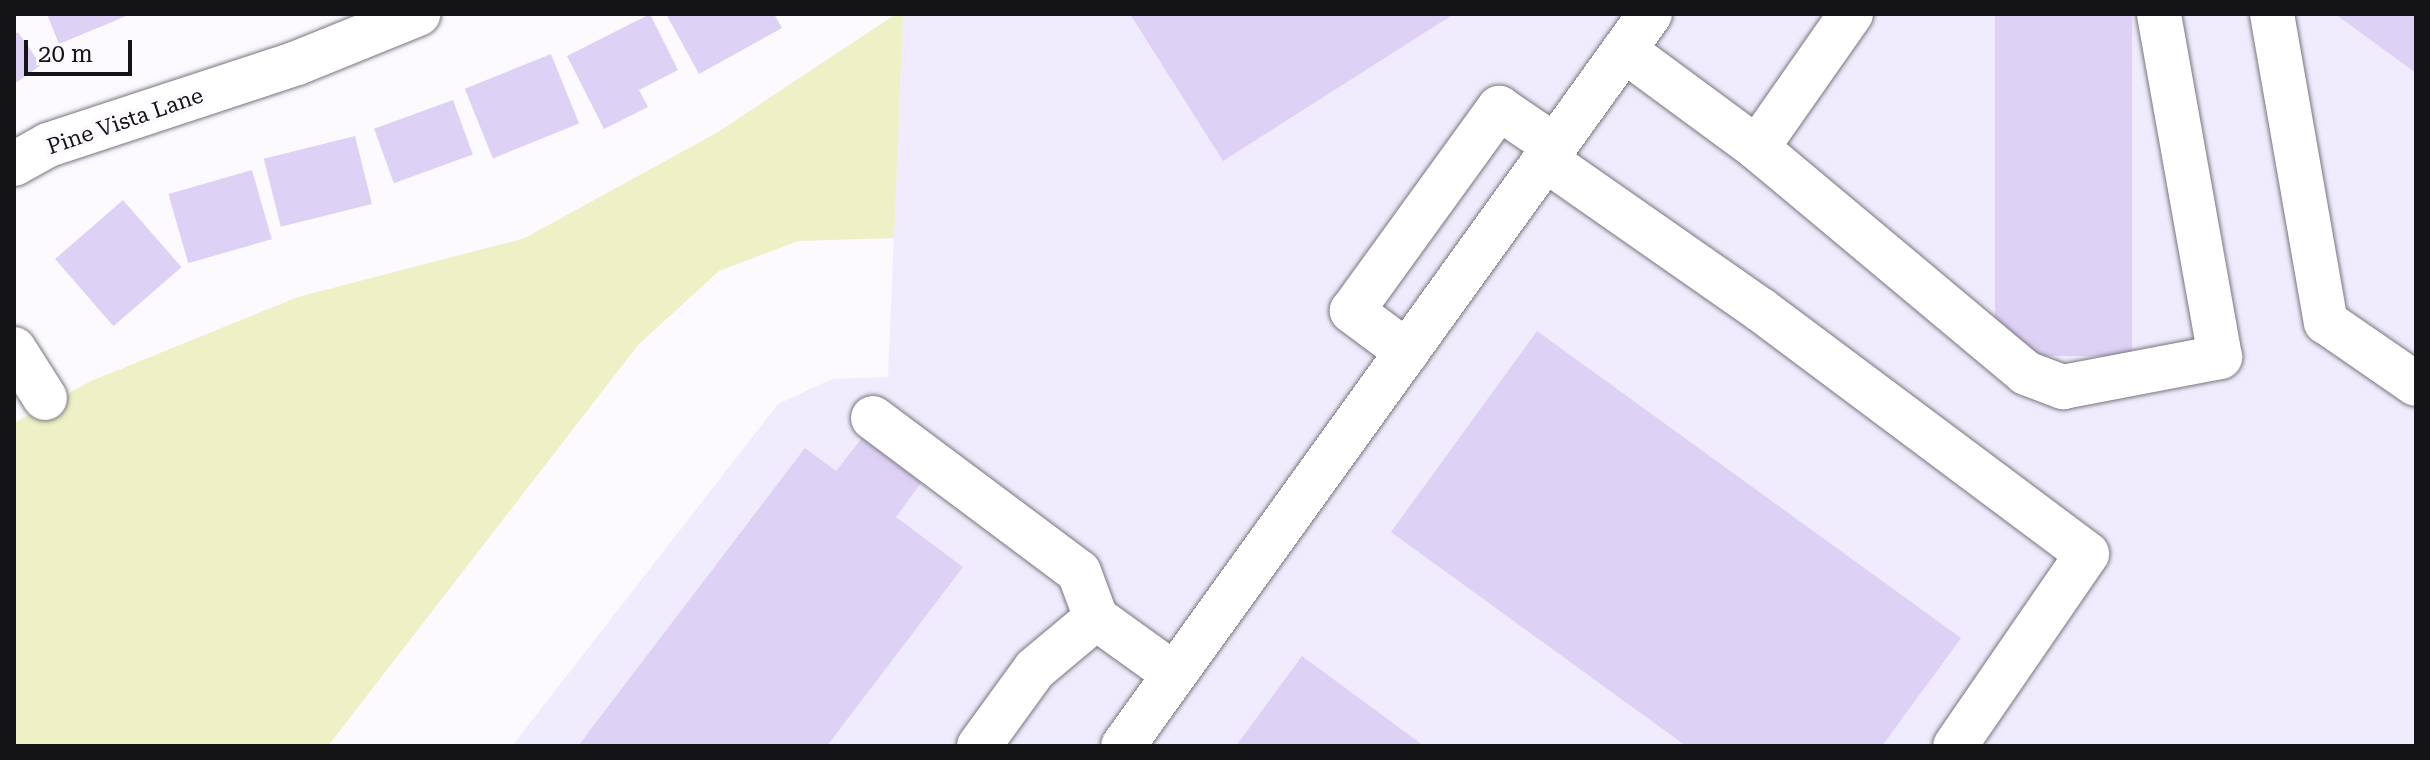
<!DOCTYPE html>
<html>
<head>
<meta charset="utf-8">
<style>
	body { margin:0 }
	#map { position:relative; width:2430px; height:760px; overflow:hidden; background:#fcfaff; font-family:"Roboto Serif",serif }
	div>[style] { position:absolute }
	.built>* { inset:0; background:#f1ecfd }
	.green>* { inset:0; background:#eef0c5 }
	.building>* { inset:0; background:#ded1f6; transform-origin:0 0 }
	.roads { filter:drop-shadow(0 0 2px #78757e) drop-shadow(0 0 2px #78757e) }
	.minor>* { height:44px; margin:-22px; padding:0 22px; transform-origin:22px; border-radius:22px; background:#fff }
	span { translate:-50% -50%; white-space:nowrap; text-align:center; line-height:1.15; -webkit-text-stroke:8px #fcfaff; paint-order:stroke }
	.street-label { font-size:22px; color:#141316 }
	.frame { position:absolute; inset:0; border:16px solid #141316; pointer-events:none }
	.scale { position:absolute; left:24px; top:40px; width:108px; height:36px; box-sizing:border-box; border:4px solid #141316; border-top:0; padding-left:10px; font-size:24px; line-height:28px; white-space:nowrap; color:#141316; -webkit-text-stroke:6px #fcfaff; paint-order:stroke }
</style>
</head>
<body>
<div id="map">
	<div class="built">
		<i style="clip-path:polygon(903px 14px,2416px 14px,2416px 746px,512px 746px,778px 404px,832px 379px,888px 377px)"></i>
	</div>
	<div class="green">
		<i style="clip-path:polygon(896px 14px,903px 14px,894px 238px,798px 241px,719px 271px,638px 345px,328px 746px,14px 746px,14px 423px,91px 381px,298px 297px,525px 238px,718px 132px)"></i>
	</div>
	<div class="building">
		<i style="clip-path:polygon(47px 14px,131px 14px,59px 44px)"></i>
		<i style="clip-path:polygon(650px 14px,678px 70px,639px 90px,648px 107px,604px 129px,567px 56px)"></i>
		<i style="clip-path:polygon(666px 14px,774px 14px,782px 28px,699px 74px)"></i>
		<i style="clip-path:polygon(1130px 14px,1454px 14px,1223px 161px)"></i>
		<i style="left:1995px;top:14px;width:137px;height:342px"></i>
		<i style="clip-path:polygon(2335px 14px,2416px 14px,2416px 73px)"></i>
		<i style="clip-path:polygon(18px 32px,41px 65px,14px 84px,14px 35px)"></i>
		<i style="left:551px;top:54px;width:75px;height:93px;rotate:68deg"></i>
		<i style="left:453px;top:100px;width:58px;height:84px;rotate:70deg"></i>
		<i style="left:355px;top:136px;width:70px;height:94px;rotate:76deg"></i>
		<i style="left:252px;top:170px;width:72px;height:87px;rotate:74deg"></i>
		<i style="left:123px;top:200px;width:89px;height:90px;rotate:49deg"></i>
		<i style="clip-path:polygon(1537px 331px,1961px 638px,1882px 746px,1686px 746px,1391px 532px)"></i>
		<i style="clip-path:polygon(862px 438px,921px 483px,896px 517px,963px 567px,827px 746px,578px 746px,805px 448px,836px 471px)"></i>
		<i style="clip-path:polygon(1302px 656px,1424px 746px,1236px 746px)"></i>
	</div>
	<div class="roads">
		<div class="minor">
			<i style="left:2272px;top:14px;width:313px;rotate:80.1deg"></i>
			<i style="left:2326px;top:322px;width:109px;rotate:34.6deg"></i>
			<i style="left:1624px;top:50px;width:165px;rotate:36.4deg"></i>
			<i style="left:1757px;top:148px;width:164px;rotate:-55deg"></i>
			<i style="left:1757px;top:148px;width:351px;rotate:39.9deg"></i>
			<i style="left:2026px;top:373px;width:40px;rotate:21deg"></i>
			<i style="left:2063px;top:387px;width:160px;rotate:-10.8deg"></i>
			<i style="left:2220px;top:357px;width:348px;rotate:-100.1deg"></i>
			<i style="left:1546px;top:160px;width:262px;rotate:34.9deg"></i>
			<i style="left:1761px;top:310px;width:407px;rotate:36.8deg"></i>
			<i style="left:2087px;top:554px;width:233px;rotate:124.5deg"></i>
			<i style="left:14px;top:164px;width:39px;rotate:-29deg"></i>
			<i style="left:48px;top:145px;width:262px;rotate:-18.2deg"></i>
			<i style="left:297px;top:63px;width:131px;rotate:-22deg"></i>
			<i style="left:14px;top:349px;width:58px;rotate:57.7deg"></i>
			<i style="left:1407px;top:352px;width:69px;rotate:-143.3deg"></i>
			<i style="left:1352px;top:311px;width:251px;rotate:-54.1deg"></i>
			<i style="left:1499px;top:108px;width:68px;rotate:34.2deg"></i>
			<i style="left:873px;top:418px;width:257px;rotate:36.8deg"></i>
			<i style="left:1079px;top:572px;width:49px;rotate:69.7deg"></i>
			<i style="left:1096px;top:618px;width:96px;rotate:35.7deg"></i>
			<i style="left:979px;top:746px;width:95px;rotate:-54deg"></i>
			<i style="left:1035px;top:669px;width:80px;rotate:-39.9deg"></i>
			<i style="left:1123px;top:746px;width:902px;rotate:-54.25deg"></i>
		</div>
	</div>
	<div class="street-label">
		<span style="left:125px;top:121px;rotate:-19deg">Pine Vista Lane</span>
	</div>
	<div class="frame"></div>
	<div class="scale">20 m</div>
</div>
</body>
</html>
